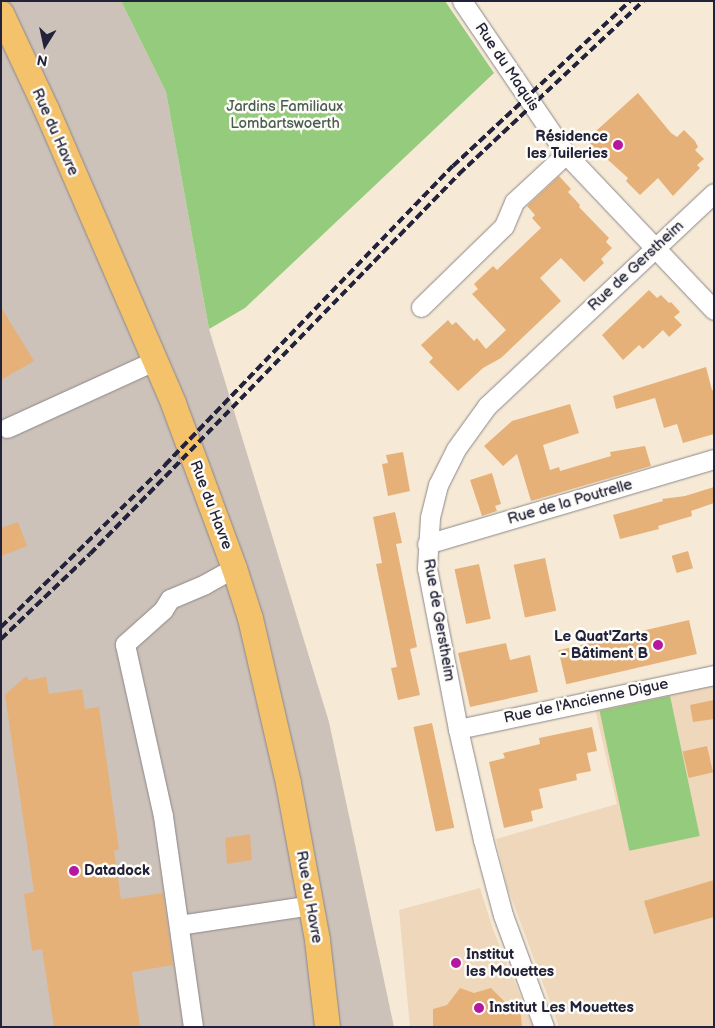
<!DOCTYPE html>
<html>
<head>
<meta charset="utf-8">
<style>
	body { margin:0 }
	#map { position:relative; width:715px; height:1028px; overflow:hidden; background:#f6ead6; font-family:"Balsamiq Sans",sans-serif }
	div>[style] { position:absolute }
	.built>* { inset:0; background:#eed7bb }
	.industrial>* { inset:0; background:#ccc2b9 }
	.green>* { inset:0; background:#95cb7d; transform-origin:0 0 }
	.building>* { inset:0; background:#e6b178; transform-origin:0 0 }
	.roads { filter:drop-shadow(0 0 1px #8c8688) drop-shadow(0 0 1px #8c8688) }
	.minor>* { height:19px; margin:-9.5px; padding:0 9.5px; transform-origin:9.5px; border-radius:9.5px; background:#fff }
	.major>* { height:25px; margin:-12.5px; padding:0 12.5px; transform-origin:12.5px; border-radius:12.5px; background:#f3c26a }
	.rail>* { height:4px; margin-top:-2px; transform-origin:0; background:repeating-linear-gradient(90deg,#22223b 0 8px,transparent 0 12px) }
	.dots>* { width:14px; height:14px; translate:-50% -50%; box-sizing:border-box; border:2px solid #fdfcf7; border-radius:50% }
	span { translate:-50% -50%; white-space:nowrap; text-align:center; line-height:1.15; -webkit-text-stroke:5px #fdfcf7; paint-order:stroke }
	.street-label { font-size:15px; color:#22223b }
	.park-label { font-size:15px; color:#4a5d52 }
	.poi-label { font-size:15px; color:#22223b; font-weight:700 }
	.right { translate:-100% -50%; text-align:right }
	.left { translate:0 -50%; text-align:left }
	.frame { position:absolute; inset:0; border:2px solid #22223b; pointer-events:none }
	.north { position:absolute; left:20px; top:20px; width:50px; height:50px; -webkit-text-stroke:4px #fdfcf7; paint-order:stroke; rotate:190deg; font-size:14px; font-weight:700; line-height:20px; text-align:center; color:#22223b }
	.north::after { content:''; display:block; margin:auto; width:18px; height:22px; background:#22223b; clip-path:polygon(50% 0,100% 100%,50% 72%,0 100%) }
</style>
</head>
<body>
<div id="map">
	<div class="built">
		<i style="clip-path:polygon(714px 685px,714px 1027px,559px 1027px,507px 886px,496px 839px,617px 804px,595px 709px)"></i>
		<i style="clip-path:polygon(480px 888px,493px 929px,533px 1027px,410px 1027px,399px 910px)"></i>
	</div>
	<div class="industrial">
		<i style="clip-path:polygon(1px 1px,121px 1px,166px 92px,209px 329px,329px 722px,394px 1027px,1px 1027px)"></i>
	</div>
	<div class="green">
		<i style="clip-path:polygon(121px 1px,445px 1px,494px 73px,245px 308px,209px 329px,166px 92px)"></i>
		<i style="left:670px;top:696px;width:143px;height:72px;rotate:78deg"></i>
	</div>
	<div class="building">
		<i style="clip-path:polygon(638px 93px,671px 133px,677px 137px,684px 130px,695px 141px,698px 147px,695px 150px,704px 159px,697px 165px,700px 168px,673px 196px,658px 178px,640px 195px,626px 181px,628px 178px,586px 140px)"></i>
		<i style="clip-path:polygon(559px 176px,571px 189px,568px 192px,580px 205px,579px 207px,609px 238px,606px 242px,612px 248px,601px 259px,604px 263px,584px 282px,561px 258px,540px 278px,561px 301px,501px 358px,483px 368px,458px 391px,429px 362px,433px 358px,421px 345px,448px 320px,452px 325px,456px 322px,474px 341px,477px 338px,486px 349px,506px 330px,472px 294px,478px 289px,474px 284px,493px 266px,497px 270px,541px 228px,532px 218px,535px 215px,527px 206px)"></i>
		<i style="clip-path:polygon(649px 290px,657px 298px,661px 295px,669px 303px,671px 302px,680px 312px,674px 317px,682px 325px,669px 337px,663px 330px,643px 349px,639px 345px,623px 360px,602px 335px)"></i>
		<i style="clip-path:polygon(1px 307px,34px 361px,1px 380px)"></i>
		<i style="clip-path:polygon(706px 367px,712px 390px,714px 390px,714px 434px,683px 443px,677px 424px,664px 428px,655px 398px,616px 409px,613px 396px)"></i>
		<i style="clip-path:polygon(570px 404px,579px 433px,543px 445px,550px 470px,559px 467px,560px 471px,611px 456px,610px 452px,645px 446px,651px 466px,531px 501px,517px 454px,503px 466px,484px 446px,512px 421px)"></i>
		<i style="clip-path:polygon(403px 452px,410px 491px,388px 496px,382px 464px,388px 463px,386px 455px)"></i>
		<i style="clip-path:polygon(492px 473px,501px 504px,495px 506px,497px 511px,482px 516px,470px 480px)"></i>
		<i style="clip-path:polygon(714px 487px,714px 503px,691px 511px,692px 516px,658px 526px,659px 529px,620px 539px,613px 515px,663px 501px,662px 499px,685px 496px)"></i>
		<i style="clip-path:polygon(395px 512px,402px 543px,396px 544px,417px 647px,410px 649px,420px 695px,398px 700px,391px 668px,397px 667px,376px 564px,382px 563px,373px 517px)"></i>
		<i style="clip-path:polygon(18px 522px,27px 546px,1px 556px,1px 528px)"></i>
		<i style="left:688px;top:551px;width:18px;height:17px;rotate:74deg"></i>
		<i style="left:545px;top:558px;width:54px;height:32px;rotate:78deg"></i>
		<i style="left:479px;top:564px;width:56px;height:25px;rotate:78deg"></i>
		<i style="left:689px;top:620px;width:35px;height:134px;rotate:77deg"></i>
		<i style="clip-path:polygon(506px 643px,510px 660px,530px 655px,538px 692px,470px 707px,458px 653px)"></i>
		<i style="clip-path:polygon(26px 676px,29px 680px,46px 677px,49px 694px,82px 689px,85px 709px,99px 707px,119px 849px,114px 851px,121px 899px,163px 893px,173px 965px,132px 972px,140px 1027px,54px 1027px,42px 949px,32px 951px,24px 894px,34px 892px,5px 695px)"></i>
		<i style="clip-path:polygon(714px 700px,714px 719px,693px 722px,690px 705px)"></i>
		<i style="left:432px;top:723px;width:107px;height:19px;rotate:78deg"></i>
		<i style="clip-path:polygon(592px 727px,597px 751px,587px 753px,591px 771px,576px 774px,577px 780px,539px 789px,543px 808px,531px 811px,533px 821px,504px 828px,489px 762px,505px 758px,503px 753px,540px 744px,539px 738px)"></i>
		<i style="left:707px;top:746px;width:27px;height:25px;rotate:77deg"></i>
		<i style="clip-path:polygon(250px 834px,252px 860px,227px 864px,225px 838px)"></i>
		<i style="clip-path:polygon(714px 880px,714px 917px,654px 934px,644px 901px)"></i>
		<i style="clip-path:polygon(460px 988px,474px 993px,491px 988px,506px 1003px,520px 1006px,522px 1027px,433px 1027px,433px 1009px,447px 1005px)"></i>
	</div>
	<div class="roads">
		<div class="minor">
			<i style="left:462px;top:1px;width:185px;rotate:55.8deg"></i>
			<i style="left:566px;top:154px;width:215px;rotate:46.5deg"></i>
			<i style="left:421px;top:307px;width:116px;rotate:-44.3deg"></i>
			<i style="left:504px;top:226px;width:26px;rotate:-67deg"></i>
			<i style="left:514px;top:202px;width:71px;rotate:-42.7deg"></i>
			<i style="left:7px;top:428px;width:162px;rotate:-24.5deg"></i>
			<i style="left:427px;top:544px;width:299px;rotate:-16.5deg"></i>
			<i style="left:458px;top:729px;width:262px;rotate:-11.9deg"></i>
			<i style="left:179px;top:925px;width:134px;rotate:-8.6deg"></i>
			<i style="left:193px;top:1027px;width:213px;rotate:-98.1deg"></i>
			<i style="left:163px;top:816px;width:176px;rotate:-102.5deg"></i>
			<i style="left:125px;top:644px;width:51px;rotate:-41.8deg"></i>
			<i style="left:163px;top:610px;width:13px;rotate:-58deg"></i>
			<i style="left:170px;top:599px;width:38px;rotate:-23deg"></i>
			<i style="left:205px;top:584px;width:33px;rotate:-29deg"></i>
			<i style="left:544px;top:1027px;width:119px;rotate:-110.1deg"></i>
			<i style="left:503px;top:915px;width:78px;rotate:-104.9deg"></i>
			<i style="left:483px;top:840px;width:114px;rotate:-102.7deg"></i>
			<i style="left:458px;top:729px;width:164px;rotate:-100.9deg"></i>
			<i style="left:427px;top:568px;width:51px;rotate:-86.6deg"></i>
			<i style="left:430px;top:517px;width:33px;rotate:-76deg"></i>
			<i style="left:438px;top:485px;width:40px;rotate:-63.4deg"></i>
			<i style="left:456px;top:449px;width:53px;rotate:-54.2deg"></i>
			<i style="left:487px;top:406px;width:311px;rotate:-43.2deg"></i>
		</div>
		<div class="major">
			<i style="left:1px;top:13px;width:106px;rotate:64.9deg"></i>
			<i style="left:46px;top:109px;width:320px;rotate:66.6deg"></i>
			<i style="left:173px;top:403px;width:176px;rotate:69.7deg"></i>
			<i style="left:234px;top:568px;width:52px;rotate:72.3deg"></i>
			<i style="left:250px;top:618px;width:169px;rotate:77deg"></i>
			<i style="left:288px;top:783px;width:160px;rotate:79.5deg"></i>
			<i style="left:317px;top:940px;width:88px;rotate:83.4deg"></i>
		</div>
	</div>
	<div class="rail">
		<i style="left:1px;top:627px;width:231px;rotate:-44.6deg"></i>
		<i style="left:165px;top:465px;width:415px;rotate:-46.1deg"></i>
		<i style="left:453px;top:166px;width:242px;rotate:-43deg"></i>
		<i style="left:1px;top:639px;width:123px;rotate:-43.7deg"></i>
		<i style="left:90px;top:554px;width:530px;rotate:-45.84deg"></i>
		<i style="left:459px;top:174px;width:253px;rotate:-43.2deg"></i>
	</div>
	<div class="dots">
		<i style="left:618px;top:145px;background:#b5179e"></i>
		<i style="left:658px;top:645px;background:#b5179e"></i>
		<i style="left:74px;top:871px;background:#b5179e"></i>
		<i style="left:456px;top:963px;background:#b5179e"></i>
		<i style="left:479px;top:1008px;background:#b5179e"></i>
	</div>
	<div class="street-label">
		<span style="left:507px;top:67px;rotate:56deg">Rue du Maquis</span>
		<span style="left:55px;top:132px;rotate:66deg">Rue du Havre</span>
		<span style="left:636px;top:266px;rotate:-43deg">Rue de Gerstheim</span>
		<span style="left:570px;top:502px;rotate:-16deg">Rue de la Poutrelle</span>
		<span style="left:211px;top:505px;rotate:69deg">Rue du Havre</span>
		<span style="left:439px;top:620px;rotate:80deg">Rue de Gerstheim</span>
		<span style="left:586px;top:701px;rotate:-12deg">Rue de l'Ancienne Digue</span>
		<span style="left:309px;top:897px;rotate:80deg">Rue du Havre</span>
	</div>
	<div class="park-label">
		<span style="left:285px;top:115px">Jardins Familiaux<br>Lombartswoerth</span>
	</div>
	<div class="poi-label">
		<span class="right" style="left:608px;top:145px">Résidence<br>les Tuileries</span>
		<span class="right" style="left:648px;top:645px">Le Quat'Zarts<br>- Bâtiment B</span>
		<span class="left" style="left:84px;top:871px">Datadock</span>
		<span class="left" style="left:466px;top:963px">Institut<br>les Mouettes</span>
		<span class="left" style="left:489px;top:1008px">Institut Les Mouettes</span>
	</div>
	<div class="frame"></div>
	<div class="north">N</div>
</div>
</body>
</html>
